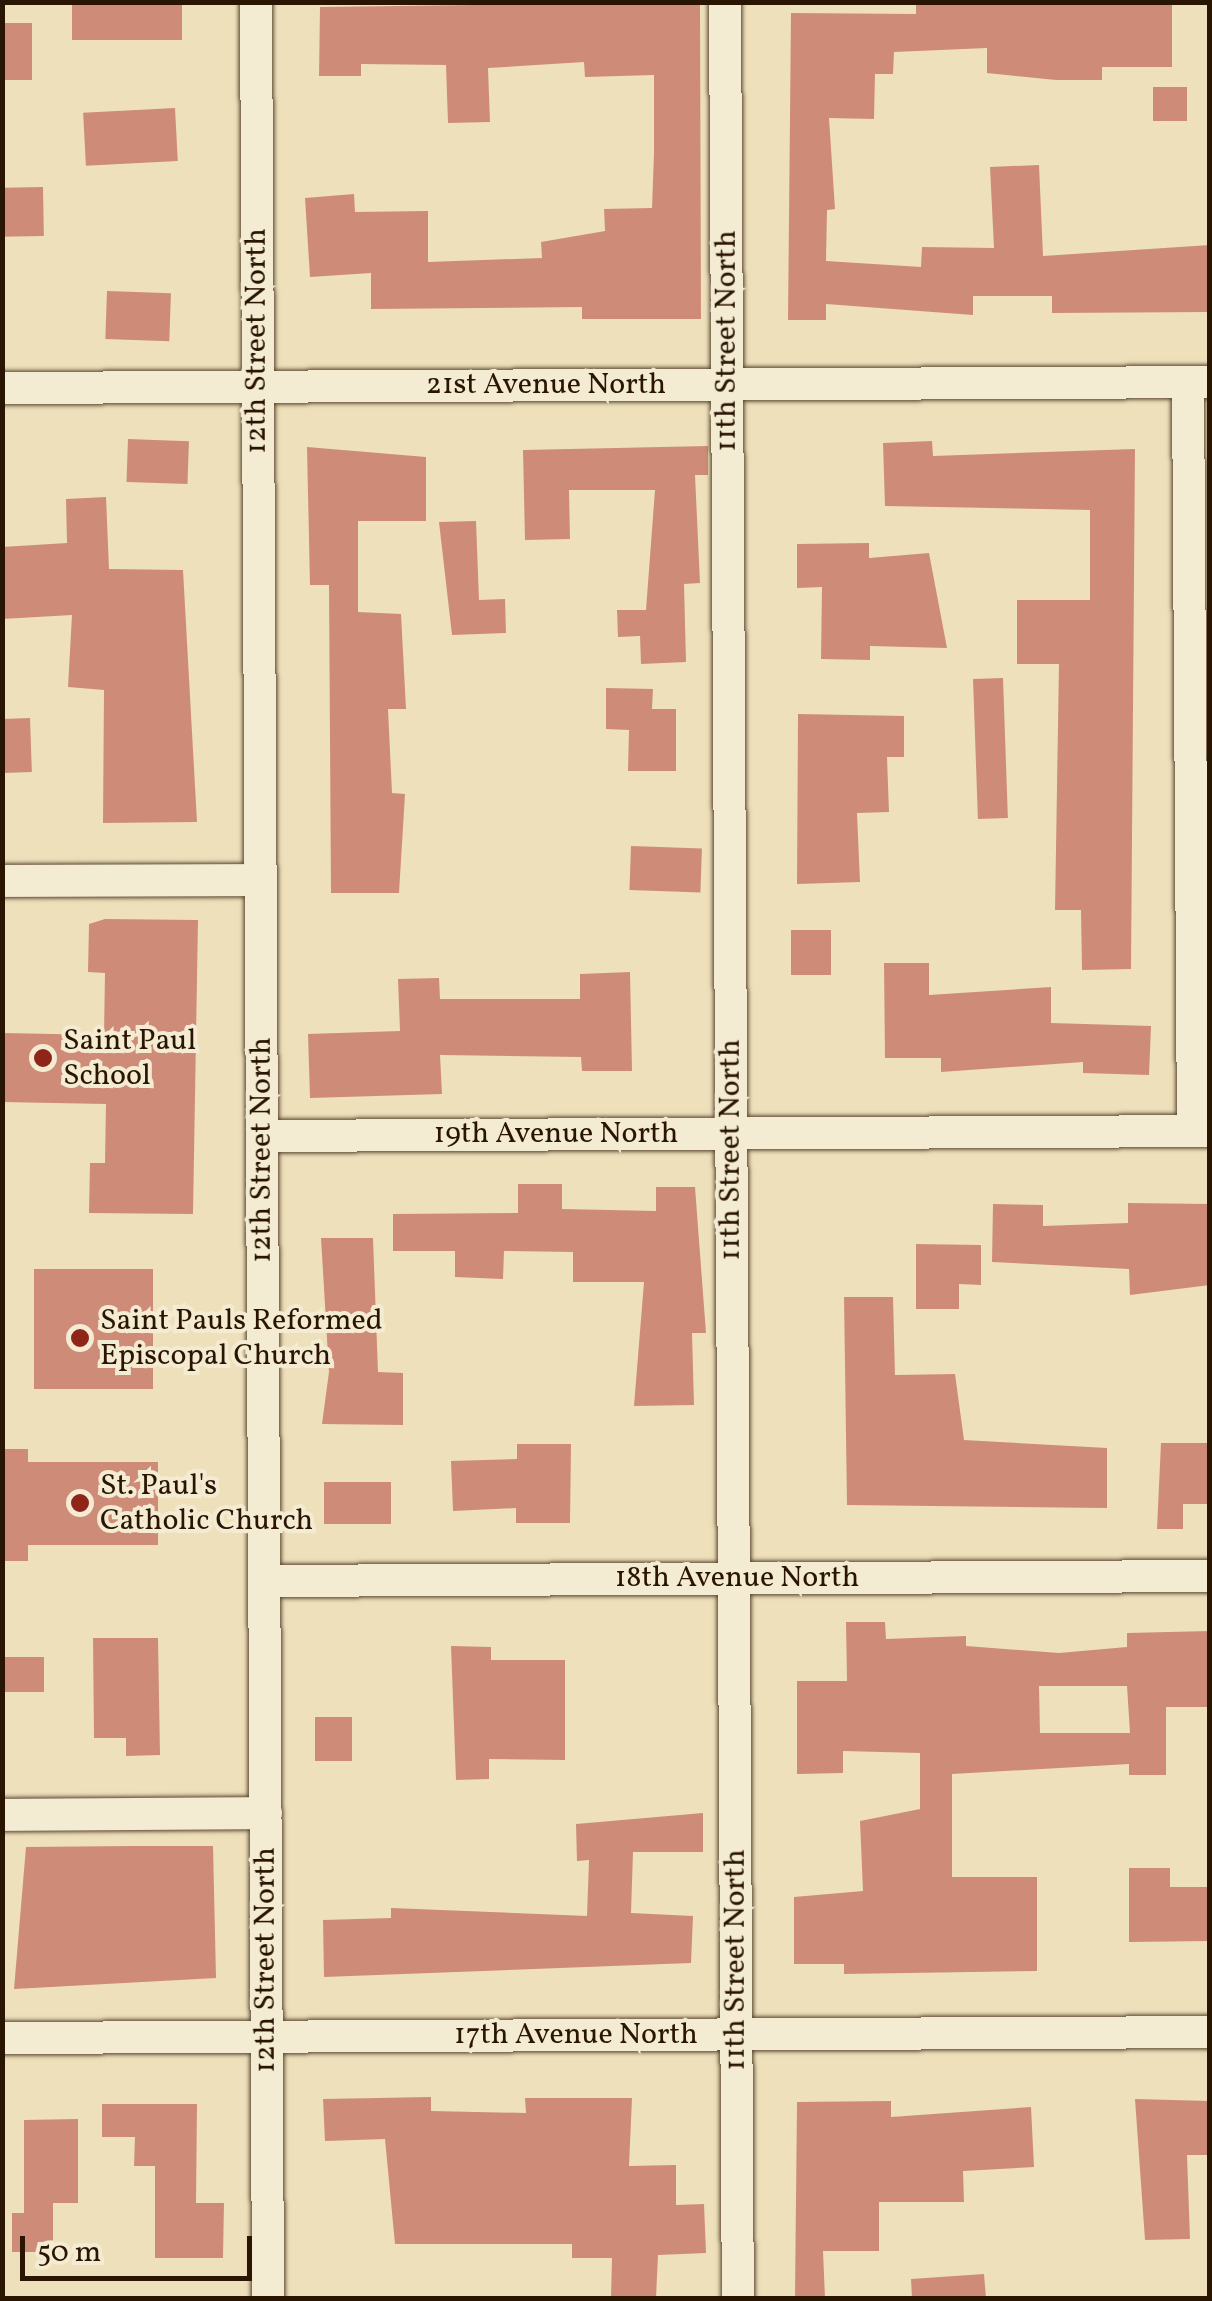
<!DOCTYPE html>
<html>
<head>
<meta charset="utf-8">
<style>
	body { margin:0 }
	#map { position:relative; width:1212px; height:2301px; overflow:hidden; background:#eee0bb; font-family:Vollkorn,serif }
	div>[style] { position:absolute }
	.building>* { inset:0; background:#ce8c78; transform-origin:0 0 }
	.roads { filter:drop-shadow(0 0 2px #5b4831) drop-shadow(0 0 2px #5b4831) }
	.street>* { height:32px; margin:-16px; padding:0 16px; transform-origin:16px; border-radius:16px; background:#f4ebd3 }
	.dots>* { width:28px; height:28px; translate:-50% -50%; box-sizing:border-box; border:5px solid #f4ebd3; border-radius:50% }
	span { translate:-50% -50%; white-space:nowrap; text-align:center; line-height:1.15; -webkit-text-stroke:8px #f4ebd3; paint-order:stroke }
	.street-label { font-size:30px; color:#2a1503 }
	.poi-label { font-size:30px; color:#2a1503 }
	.left { translate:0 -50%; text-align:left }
	.frame { position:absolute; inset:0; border:5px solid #2a1503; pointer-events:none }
	.scale { position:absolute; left:20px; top:2236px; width:232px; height:45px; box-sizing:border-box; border:5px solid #2a1503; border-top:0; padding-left:12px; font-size:30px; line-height:35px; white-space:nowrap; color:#2a1503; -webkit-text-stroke:8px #f4ebd3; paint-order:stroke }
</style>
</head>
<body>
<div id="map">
	<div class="building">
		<i style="left:72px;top:2px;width:110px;height:38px"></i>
		<i style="clip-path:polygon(700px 2px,701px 319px,582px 319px,582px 307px,371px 309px,371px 273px,310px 277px,305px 198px,354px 194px,355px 212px,428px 211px,428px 262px,542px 258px,541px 242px,605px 231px,604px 209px,652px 208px,654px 153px,654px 75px,585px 77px,584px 62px,488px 68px,490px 122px,448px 123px,446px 65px,361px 64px,361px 76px,319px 76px,320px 7px)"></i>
		<i style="clip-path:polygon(916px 2px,1172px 2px,1172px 67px,1102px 67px,1102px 80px,1056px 80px,987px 73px,987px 48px,894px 52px,893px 74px,875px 74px,874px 119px,829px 118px,835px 209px,827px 210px,826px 261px,921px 267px,922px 247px,994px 248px,990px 167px,1039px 165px,1043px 256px,1210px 245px,1210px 312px,1052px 313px,1052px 296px,973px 296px,973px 315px,826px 304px,826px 320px,788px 320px,791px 13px,916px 14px)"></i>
		<i style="left:2px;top:23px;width:30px;height:57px"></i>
		<i style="left:1153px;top:87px;width:34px;height:34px"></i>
		<i style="left:175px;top:108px;width:53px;height:92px;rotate:87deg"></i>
		<i style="left:43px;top:187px;width:49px;height:41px;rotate:89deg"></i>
		<i style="left:107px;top:291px;width:64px;height:48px;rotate:2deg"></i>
		<i style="left:128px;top:439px;width:61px;height:43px;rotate:2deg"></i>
		<i style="clip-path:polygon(932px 441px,933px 456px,1135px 449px,1131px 969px,1082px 970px,1081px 910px,1055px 910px,1059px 664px,1017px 664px,1017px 600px,1090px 600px,1090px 510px,885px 506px,883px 443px)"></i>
		<i style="clip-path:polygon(708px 446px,708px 475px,695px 475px,700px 583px,684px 584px,686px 662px,641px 664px,640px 636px,618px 637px,617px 610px,646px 610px,655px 490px,569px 490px,570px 539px,525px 540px,523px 450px)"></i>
		<i style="clip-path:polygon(307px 447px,426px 457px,426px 521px,358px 521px,358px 612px,401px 614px,406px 709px,388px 709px,392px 793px,405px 794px,399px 893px,331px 893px,329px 585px,310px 585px)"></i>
		<i style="clip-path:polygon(106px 497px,109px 569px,183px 570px,197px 822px,103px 823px,104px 690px,68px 687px,72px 615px,2px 619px,2px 547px,67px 543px,66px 499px)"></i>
		<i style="clip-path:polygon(476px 521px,479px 600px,505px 599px,506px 633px,452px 635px,439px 522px)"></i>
		<i style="clip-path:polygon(869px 543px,869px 558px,929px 553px,947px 648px,870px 646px,870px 660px,821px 659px,822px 587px,797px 588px,797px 544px)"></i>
		<i style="left:1003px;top:678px;width:140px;height:30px;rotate:88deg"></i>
		<i style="clip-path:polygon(606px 688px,653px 689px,652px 709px,676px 709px,676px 771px,628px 771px,629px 730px,606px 729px)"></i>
		<i style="clip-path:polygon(798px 714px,904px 716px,904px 757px,887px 757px,889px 812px,857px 813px,860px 882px,797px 884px)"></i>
		<i style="left:30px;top:718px;width:54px;height:28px;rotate:88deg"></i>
		<i style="left:631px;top:846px;width:71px;height:44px;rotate:2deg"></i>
		<i style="clip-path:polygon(105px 919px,198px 920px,193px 1214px,89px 1213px,90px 1163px,105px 1163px,106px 1104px,2px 1102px,2px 1033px,104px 1035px,105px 973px,88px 972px,89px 924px)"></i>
		<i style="left:791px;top:930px;width:40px;height:45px"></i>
		<i style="clip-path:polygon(884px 963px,929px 963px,929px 995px,1051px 987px,1051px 1023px,1151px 1026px,1149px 1075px,1083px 1073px,1083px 1062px,941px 1072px,941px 1058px,885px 1058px)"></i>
		<i style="clip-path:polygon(630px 972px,632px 1071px,582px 1071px,581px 1057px,440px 1055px,442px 1094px,310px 1098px,308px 1034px,400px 1031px,398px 979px,439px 978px,440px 999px,580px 999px,580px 974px)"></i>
		<i style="clip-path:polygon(518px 1184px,562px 1184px,562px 1209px,656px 1211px,656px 1187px,695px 1187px,706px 1333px,692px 1333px,694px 1405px,634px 1406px,644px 1282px,573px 1282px,573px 1252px,504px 1251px,503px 1279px,455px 1277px,455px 1251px,393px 1251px,393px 1214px,518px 1213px)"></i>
		<i style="clip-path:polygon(1128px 1203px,1210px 1204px,1210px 1285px,1130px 1295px,1129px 1269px,992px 1262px,993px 1204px,1043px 1205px,1043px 1226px,1128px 1223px)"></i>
		<i style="clip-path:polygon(321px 1238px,373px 1238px,378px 1372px,403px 1373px,403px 1425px,322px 1424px,329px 1372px)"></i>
		<i style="clip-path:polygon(916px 1244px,981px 1245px,981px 1285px,959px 1284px,959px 1309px,916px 1309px)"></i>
		<i style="left:34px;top:1269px;width:119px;height:120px"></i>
		<i style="clip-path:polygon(844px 1297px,893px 1297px,895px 1375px,955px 1374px,964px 1440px,1107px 1448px,1107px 1508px,847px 1505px)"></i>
		<i style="clip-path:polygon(1161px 1443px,1210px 1443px,1210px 1504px,1183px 1504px,1183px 1529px,1157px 1529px)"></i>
		<i style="clip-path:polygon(517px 1444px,571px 1444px,570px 1523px,516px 1523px,516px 1508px,453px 1511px,451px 1461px,517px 1459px)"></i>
		<i style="clip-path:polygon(2px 1449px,28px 1449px,28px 1462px,158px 1462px,158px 1545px,28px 1545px,28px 1561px,2px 1561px)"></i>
		<i style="left:324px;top:1482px;width:67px;height:42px"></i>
		<i style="clip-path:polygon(evenodd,846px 1622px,885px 1622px,886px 1639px,966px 1636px,966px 1646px,1059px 1653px,1127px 1647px,1127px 1633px,1210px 1631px,1210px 1707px,1166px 1707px,1166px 1775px,1129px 1775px,1129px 1764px,952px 1774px,952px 1877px,1037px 1877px,1037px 1971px,844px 1974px,844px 1964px,794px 1964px,794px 1897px,863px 1891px,860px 1821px,920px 1809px,920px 1753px,843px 1751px,843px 1773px,797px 1774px,797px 1681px,847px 1681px,846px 1622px,1039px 1686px,1127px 1686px,1130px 1733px,1040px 1733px,1039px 1686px)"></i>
		<i style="clip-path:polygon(93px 1638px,158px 1638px,160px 1755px,126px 1756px,126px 1738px,94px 1738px)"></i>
		<i style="clip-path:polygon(451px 1646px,491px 1647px,491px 1660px,565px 1660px,565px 1760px,489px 1759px,489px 1779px,456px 1780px)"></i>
		<i style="left:2px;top:1657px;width:42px;height:35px"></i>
		<i style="left:315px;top:1717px;width:37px;height:44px"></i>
		<i style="clip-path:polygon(703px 1813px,703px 1852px,633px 1852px,631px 1913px,693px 1916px,691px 1963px,324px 1977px,323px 1920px,391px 1918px,391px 1908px,587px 1916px,589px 1860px,577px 1861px,576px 1824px)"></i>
		<i style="clip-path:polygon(132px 1846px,213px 1846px,216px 1978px,14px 1989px,26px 1847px)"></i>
		<i style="clip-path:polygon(1129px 1868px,1170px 1868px,1170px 1887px,1210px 1887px,1210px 1941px,1129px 1942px)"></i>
		<i style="clip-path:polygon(431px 2097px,431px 2111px,526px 2113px,525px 2098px,632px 2098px,629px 2166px,676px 2165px,676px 2205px,704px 2204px,706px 2253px,658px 2255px,656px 2298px,611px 2298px,612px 2258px,572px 2258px,572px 2244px,395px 2244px,385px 2139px,325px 2141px,323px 2099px)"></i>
		<i style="clip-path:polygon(1135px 2099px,1210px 2101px,1210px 2155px,1187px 2155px,1190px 2239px,1145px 2240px)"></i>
		<i style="clip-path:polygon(891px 2101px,891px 2117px,1031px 2107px,1034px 2167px,963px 2171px,964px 2202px,879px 2202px,879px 2251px,823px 2251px,825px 2298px,795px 2298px,797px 2102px)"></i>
		<i style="clip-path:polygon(102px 2104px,197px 2104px,196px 2203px,224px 2203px,223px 2258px,155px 2258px,155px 2166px,134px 2166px,135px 2137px,102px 2137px)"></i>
		<i style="clip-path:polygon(78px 2119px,78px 2203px,53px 2203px,53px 2252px,12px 2252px,12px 2213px,24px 2213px,24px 2120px)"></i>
		<i style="clip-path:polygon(984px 2274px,986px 2298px,912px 2298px,911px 2279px)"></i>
	</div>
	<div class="roads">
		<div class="street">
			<i style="left:256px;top:2px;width:2296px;rotate:89.7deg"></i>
			<i style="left:725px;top:2px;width:2296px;rotate:89.68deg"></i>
			<i style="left:1188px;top:382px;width:749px;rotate:89.62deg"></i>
			<i style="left:2px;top:388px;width:1208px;rotate:-0.28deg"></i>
			<i style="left:2px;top:881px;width:258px;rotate:-0.2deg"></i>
			<i style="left:262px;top:1136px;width:948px;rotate:-0.3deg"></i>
			<i style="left:264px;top:1581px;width:946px;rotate:-0.3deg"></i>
			<i style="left:2px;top:1815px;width:264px;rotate:-0.4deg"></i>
			<i style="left:2px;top:2038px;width:1208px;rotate:-0.28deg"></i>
		</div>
	</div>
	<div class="dots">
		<i style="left:43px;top:1058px;background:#8f2418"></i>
		<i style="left:80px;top:1338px;background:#8f2418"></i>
		<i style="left:80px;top:1503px;background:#8f2418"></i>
	</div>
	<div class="street-label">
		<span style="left:257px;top:341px;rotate:-90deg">12th Street North</span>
		<span style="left:727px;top:341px;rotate:-90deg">11th Street North</span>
		<span style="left:546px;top:385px">21st Avenue North</span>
		<span style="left:556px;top:1134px">19th Avenue North</span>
		<span style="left:262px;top:1150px;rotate:-90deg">12th Street North</span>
		<span style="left:731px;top:1150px;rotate:-90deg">11th Street North</span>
		<span style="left:737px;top:1578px">18th Avenue North</span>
		<span style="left:266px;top:1960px;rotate:-90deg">12th Street North</span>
		<span style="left:736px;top:1960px;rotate:-90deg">11th Street North</span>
		<span style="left:576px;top:2035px">17th Avenue North</span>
	</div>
	<div class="poi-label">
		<span class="left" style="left:63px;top:1058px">Saint Paul<br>School</span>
		<span class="left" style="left:100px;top:1338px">Saint Pauls Reformed<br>Episcopal Church</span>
		<span class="left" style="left:100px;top:1503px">St. Paul's<br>Catholic Church</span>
	</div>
	<div class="frame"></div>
	<div class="scale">50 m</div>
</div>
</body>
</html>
